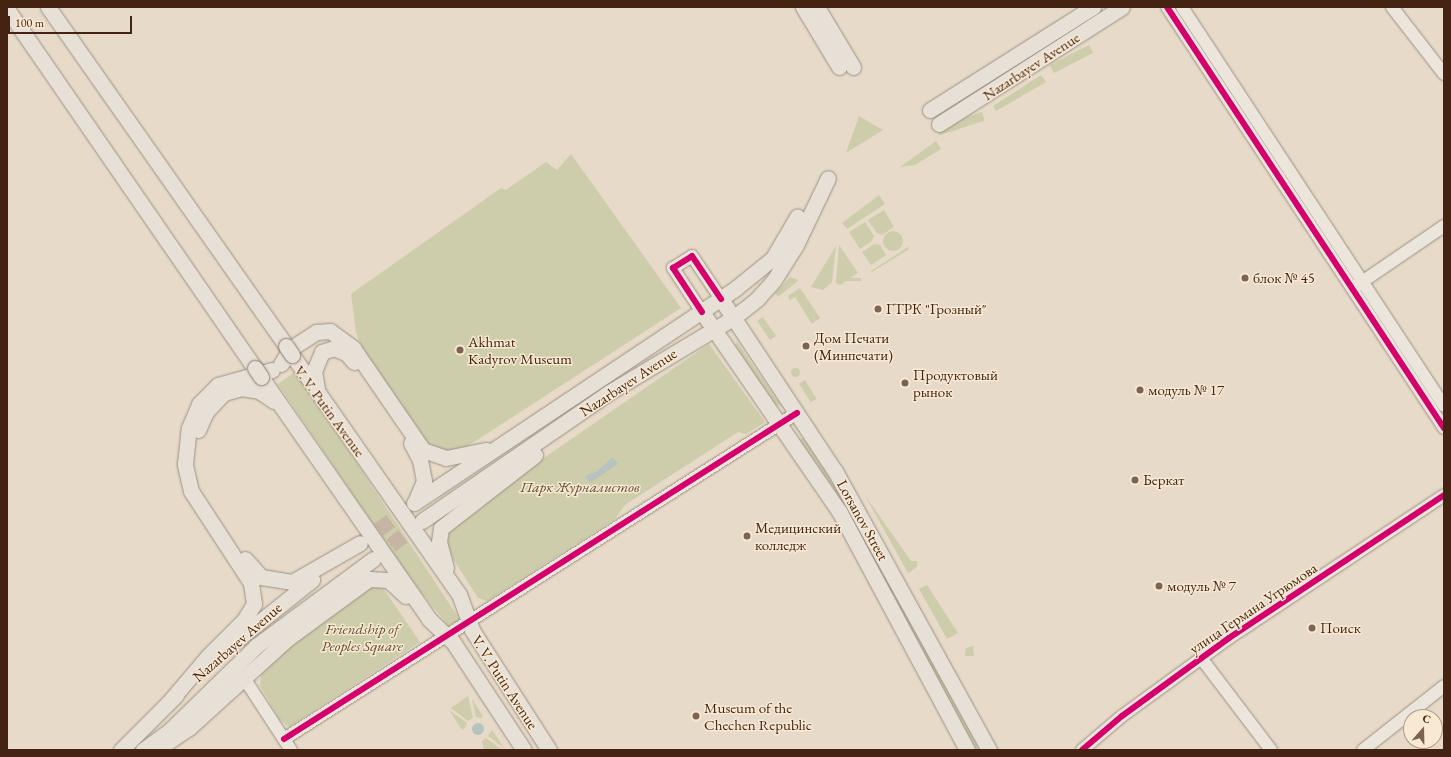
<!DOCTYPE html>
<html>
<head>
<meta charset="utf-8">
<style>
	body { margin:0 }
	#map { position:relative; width:1451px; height:757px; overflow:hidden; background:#e7dac8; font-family:"EB Garamond",serif }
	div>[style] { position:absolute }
	.green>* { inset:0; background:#cdcdab; transform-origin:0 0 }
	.round { border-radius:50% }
	.water>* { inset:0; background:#b6c3bf }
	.major-tunnel>* { height:15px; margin-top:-7.5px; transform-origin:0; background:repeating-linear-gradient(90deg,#c6b5a4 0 15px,transparent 0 23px) }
	.roads { filter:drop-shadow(0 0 1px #9c9185) drop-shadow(0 0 1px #9c9185) }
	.minor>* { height:12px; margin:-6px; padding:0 6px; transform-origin:6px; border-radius:6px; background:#ebe5dc }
	.major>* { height:15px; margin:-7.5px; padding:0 7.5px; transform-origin:7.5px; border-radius:7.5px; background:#e7e0d6 }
	.bridges { filter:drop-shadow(0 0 1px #85796d) drop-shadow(0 0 1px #85796d) }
	.major-bridge>* { height:15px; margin:-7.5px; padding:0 7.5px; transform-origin:7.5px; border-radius:7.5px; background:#e7e0d6 }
	.cycleway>* { height:6px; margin:-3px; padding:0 3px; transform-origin:3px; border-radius:3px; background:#d6006c }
	.dots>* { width:11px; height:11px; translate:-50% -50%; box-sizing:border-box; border:2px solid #f8e9d3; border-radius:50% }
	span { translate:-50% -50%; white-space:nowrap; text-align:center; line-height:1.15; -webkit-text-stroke:3px #f8e9d3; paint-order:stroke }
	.street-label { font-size:15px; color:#442313 }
	.poi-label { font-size:15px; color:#442313 }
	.left { translate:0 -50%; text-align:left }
	.park-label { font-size:15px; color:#614b33; font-style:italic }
	.frame { position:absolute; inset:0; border:8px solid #442313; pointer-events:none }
	.north { position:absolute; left:1403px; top:709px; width:40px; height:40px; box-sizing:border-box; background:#f8e9d3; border:1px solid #b09a86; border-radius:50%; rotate:20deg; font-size:11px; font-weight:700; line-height:16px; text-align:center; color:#442313 }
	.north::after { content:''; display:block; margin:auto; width:14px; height:18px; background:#7d6352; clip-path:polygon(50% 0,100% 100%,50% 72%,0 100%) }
	.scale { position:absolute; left:8px; top:16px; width:124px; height:18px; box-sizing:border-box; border:2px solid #442313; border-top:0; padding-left:5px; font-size:12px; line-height:14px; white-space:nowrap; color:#442313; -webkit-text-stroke:3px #f8e9d3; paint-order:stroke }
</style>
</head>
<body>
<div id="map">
	<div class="green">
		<i style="left:1089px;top:45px;width:9px;height:44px;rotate:63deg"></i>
		<i style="clip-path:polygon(1041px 75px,1046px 82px,996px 111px,993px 106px)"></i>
		<i style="left:982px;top:112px;width:9px;height:48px;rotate:72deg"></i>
		<i style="clip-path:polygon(859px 116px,883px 130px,846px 153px)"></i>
		<i style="clip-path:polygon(936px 141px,941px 149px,915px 165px,900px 167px)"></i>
		<i style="clip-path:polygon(571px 154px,681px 308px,460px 451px,439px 452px,424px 443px,366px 360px,356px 332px,351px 294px,501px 188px,506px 190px,546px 162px,557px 170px)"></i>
		<i style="clip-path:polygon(879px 195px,885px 204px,847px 229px,842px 223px)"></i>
		<i style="clip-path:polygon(884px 210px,894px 227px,882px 235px,877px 233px,868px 220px)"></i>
		<i style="clip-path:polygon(865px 222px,874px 236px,872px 241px,860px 249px,849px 232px)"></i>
		<i class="round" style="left:883px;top:231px;width:20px;height:20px"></i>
		<i style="clip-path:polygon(874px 244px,880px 245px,886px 255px,871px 265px,862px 252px)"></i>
		<i style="clip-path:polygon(839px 245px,858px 273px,840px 285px,836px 283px)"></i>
		<i style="clip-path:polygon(836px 246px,832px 282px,823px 290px,811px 287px)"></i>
		<i style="clip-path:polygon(908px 247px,909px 249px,872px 272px,871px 271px)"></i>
		<i style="clip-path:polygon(790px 277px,799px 280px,778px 297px,775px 293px)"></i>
		<i style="left:861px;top:278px;width:3px;height:21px;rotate:90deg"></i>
		<i style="clip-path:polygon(800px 288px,820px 318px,812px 324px,795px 297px,790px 300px,788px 296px)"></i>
		<i style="left:763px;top:317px;width:23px;height:7px;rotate:56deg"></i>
		<i style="clip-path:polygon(737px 342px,780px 404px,780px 405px,776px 406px,735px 345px)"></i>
		<i style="clip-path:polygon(709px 344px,765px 422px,746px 434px,738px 432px,625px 505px,615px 519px,487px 601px,478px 598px,440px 538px,460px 516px)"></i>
		<i class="round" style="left:790.5px;top:367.5px;width:9px;height:9px"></i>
		<i style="clip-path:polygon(296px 371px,466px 629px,457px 636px,410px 579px,278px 384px)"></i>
		<i style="left:805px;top:380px;width:22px;height:7px;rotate:58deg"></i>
		<i style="clip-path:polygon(803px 438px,834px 482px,896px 593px,892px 595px,799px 440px)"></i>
		<i style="clip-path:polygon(864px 494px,911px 561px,917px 561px,917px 567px,908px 573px)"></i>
		<i style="clip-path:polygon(379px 582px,420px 642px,289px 727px,280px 720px,260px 686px,262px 667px,292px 640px)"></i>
		<i style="clip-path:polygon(927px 585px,958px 633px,947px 639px,919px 589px)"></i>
		<i style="clip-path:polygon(898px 597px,981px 750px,975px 750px,894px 599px)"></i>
		<i style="clip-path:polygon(973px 646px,974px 656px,965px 656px,966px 648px)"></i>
		<i style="clip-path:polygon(468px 696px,473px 718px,468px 721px,451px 708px)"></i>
		<i style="clip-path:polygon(472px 699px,483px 716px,481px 718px,476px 717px)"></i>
		<i style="clip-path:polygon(449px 710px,467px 723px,465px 728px,462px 730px)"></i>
		<i style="clip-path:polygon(492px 730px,504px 748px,488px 736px)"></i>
		<i style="clip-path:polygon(486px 738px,502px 750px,484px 750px,482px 741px)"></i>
	</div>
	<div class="water">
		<i style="clip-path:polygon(613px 457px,618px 464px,590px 483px,585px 476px,597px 471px)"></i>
		<i class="round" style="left:472px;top:723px;width:12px;height:12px"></i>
	</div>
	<div class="major-tunnel">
		<i style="left:360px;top:543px;width:64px;rotate:-36.2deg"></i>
		<i style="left:373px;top:559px;width:62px;rotate:-37.8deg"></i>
	</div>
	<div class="roads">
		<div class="minor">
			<i style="left:1167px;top:7px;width:504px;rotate:56.66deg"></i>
			<i style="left:1182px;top:7px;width:477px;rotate:56.7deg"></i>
			<i style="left:1392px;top:7px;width:85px;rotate:52.2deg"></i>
			<i style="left:1356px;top:286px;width:107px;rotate:-34.3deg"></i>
			<i style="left:702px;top:312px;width:53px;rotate:-123.4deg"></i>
			<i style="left:673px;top:268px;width:22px;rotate:-32deg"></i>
			<i style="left:692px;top:256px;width:52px;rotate:56deg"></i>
			<i style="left:1201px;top:658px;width:116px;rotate:52.7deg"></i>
			<i style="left:244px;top:678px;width:86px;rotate:56.9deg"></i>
			<i style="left:284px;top:739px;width:608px;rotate:-32.44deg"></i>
			<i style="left:1082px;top:750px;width:52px;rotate:-40.4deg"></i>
			<i style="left:1122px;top:716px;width:132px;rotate:-36.1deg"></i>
			<i style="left:1229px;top:638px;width:258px;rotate:-33.6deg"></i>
			<i style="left:1363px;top:750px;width:103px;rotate:-38.3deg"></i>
		</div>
		<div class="major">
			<i style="left:48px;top:7px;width:414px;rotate:54.9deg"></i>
			<i style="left:803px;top:7px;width:70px;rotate:59deg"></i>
			<i style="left:817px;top:7px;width:70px;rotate:59deg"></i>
			<i style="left:7px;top:9px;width:436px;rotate:55.4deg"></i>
			<i style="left:930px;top:110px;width:193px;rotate:-32.3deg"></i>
			<i style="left:939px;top:124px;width:217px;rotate:-32.6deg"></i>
			<i style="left:721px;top:299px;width:206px;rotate:56.5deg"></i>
			<i style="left:835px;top:471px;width:319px;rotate:61.1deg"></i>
			<i style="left:702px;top:312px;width:242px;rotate:55.5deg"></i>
			<i style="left:839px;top:511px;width:271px;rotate:61.8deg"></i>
			<i style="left:292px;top:355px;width:292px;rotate:55.1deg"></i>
			<i style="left:459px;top:594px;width:38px;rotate:70deg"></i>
			<i style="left:472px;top:630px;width:143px;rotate:57.3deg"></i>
			<i style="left:281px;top:364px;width:17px;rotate:-59deg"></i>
			<i style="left:290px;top:349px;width:31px;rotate:-33deg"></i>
			<i style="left:316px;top:332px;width:14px;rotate:-4deg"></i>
			<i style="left:330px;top:331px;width:29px;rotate:36deg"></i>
			<i style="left:353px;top:348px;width:124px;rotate:55.5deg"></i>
			<i style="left:423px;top:450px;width:24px;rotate:19deg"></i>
			<i style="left:446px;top:458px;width:41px;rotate:-11.3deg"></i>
			<i style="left:261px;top:377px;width:295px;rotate:55.2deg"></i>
			<i style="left:429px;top:619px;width:33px;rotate:44deg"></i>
			<i style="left:453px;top:642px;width:129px;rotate:56.7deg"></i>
			<i style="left:317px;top:388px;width:17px;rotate:-100deg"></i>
			<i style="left:314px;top:371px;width:21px;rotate:-67deg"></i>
			<i style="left:322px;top:352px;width:13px;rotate:-18deg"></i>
			<i style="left:334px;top:348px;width:13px;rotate:23deg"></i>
			<i style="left:346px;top:353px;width:12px;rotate:48deg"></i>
			<i style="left:198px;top:430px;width:20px;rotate:-66deg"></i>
			<i style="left:206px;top:412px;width:26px;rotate:-47deg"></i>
			<i style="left:224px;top:393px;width:18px;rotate:-16deg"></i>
			<i style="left:241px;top:388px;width:18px;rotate:9deg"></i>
			<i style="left:259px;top:391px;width:18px;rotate:34deg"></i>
			<i style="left:411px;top:443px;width:19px;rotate:62deg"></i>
			<i style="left:420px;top:460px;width:21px;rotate:79deg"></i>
			<i style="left:424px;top:481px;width:23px;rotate:113deg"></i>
			<i style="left:414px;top:503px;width:387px;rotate:-33.7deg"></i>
			<i style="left:736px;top:288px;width:48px;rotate:-39deg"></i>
			<i style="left:773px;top:258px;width:48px;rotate:-59.7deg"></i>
			<i style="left:422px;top:521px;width:226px;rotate:-34.5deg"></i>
			<i style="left:608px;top:393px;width:146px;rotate:-31deg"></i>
			<i style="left:733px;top:318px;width:31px;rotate:-38deg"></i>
			<i style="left:757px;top:299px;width:25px;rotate:-48deg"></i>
			<i style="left:774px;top:280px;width:41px;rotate:-57.8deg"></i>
			<i style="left:796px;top:245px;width:74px;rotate:-64.5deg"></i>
			<i style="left:245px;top:559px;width:24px;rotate:48deg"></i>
			<i style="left:261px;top:577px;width:31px;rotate:9deg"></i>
			<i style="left:292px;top:582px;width:78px;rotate:-29.8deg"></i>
			<i style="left:446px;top:568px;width:27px;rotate:-105deg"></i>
			<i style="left:439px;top:542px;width:14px;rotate:-82deg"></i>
			<i style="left:441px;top:528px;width:119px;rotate:-37.8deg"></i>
			<i style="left:238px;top:639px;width:95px;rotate:-38.6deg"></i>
			<i style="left:169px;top:702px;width:60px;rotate:-49.7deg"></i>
			<i style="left:208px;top:656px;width:51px;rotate:-45deg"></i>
			<i style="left:244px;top:620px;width:19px;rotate:-58deg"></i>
			<i style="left:254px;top:604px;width:21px;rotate:-98deg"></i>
			<i style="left:251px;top:583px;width:110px;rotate:-123.1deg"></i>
			<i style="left:191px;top:491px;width:28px;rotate:-103deg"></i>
			<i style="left:185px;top:464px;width:36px;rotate:-84deg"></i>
			<i style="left:189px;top:428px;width:26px;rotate:-67deg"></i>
			<i style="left:199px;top:404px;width:27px;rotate:-45deg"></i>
			<i style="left:218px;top:385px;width:56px;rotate:-15.5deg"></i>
			<i style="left:121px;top:750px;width:78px;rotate:-45deg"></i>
			<i style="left:143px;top:750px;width:32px;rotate:-36deg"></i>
			<i style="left:169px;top:731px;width:122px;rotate:-44.3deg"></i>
			<i style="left:256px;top:646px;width:146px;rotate:-36.6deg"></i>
			<i style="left:156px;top:750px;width:40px;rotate:-34deg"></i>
			<i style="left:189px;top:728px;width:132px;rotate:-42.2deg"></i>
			<i style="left:287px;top:639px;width:102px;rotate:-36.2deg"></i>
			<i style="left:369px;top:579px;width:19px;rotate:3deg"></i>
			<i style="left:388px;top:580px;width:24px;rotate:42deg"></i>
		</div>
	</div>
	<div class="bridges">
		<div class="major-bridge">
			<i style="left:286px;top:346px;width:11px;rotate:56deg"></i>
			<i style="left:255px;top:368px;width:11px;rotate:56deg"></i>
		</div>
	</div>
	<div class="cycleway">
		<i style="left:1167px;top:7px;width:504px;rotate:56.66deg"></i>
		<i style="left:702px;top:312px;width:53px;rotate:-123.4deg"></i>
		<i style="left:673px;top:268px;width:22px;rotate:-32deg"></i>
		<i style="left:692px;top:256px;width:52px;rotate:56deg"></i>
		<i style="left:284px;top:739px;width:608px;rotate:-32.44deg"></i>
		<i style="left:1082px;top:750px;width:52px;rotate:-40.4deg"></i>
		<i style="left:1122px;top:716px;width:132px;rotate:-36.1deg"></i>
		<i style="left:1229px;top:638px;width:258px;rotate:-33.6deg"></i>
	</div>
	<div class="dots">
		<i style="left:1245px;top:278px;background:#7d6352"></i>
		<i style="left:878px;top:309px;background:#7d6352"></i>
		<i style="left:806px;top:346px;background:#7d6352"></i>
		<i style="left:460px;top:350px;background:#7d6352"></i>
		<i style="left:905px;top:383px;background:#7d6352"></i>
		<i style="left:1140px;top:390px;background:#7d6352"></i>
		<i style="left:1135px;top:480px;background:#7d6352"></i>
		<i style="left:747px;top:536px;background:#7d6352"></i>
		<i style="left:1159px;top:586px;background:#7d6352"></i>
		<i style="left:1312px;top:628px;background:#7d6352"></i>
		<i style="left:696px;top:716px;background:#7d6352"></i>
	</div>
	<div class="street-label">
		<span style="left:1031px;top:66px;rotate:-33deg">Nazarbayev Avenue</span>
		<span style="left:628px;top:382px;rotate:-33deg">Nazarbayev Avenue</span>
		<span style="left:330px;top:411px;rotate:54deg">V. V. Putin Avenue</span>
		<span style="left:863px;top:520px;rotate:61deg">Lorsanov Street</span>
		<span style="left:1253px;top:608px;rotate:-34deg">улица Германа Угрюмова</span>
		<span style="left:237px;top:642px;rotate:-41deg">Nazarbayev Avenue</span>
		<span style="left:505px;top:682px;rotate:57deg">V. V. Putin Avenue</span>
	</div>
	<div class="poi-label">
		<span class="left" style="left:1253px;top:278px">блок № 45</span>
		<span class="left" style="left:886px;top:309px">ГТРК "Грозный"</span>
		<span class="left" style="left:814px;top:346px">Дом Печати<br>(Минпечати)</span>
		<span class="left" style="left:468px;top:350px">Akhmat<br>Kadyrov Museum</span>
		<span class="left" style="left:913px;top:383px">Продуктовый<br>рынок</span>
		<span class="left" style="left:1148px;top:390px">модуль № 17</span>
		<span class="left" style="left:1143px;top:480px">Беркат</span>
		<span class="left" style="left:755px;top:536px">Медицинский<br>колледж</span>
		<span class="left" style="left:1167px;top:586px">модуль № 7</span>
		<span class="left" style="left:1320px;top:628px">Поиск</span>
		<span class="left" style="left:704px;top:716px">Museum of the<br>Chechen Republic</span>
	</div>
	<div class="park-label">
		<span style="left:580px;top:487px">Парк Журналистов</span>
		<span style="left:362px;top:637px">Friendship of<br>Peoples Square</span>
	</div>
	<div class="frame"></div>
	<div class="north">С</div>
	<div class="scale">100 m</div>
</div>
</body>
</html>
